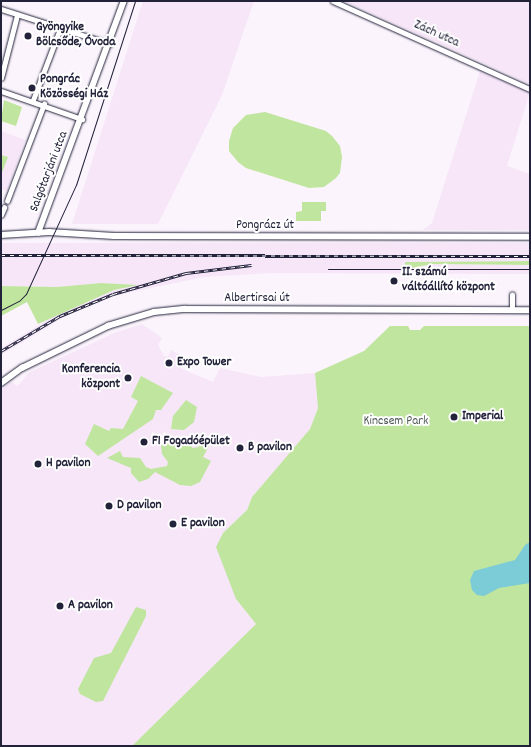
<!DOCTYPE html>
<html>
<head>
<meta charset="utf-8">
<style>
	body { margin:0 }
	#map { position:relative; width:531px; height:747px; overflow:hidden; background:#fbf4fc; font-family:Dekko,sans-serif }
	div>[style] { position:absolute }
	.built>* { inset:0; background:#f6e6f8 }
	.green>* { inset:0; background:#c0e59f }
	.water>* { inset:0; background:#7cccd8 }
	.roads { filter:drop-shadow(0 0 1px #22223b) drop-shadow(0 0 1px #22223b) }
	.minor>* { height:4.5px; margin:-2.25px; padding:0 2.25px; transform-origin:2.25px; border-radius:2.25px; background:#fff }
	.tertiary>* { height:5.5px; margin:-2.75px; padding:0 2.75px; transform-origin:2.75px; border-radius:2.75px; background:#fff }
	.tram>* { height:1px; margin:-0.5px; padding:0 0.5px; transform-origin:0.5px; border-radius:0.5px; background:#22223b }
	.rail>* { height:3px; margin-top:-1.5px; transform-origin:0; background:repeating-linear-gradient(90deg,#fff 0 4.5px,#22223b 0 9px); box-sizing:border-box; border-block:1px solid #22223b }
	.dots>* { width:11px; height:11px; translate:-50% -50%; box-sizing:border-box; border:2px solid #fff; border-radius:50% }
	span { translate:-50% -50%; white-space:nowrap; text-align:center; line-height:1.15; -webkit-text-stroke:4px #fff; paint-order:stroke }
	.poi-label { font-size:13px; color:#22223b; font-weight:700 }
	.left { translate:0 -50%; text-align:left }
	.right { translate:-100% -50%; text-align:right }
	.street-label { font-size:13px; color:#22223b }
	.park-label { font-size:13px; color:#515c59 }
	.frame { position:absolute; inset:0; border:2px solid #22223b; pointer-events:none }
</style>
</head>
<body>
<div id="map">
	<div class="built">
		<i style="clip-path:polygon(143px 1px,254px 1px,222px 95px,158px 224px,72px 224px)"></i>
		<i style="clip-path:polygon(344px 1px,530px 1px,530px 84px)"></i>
		<i style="clip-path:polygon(480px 71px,530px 92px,507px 166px,530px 174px,530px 230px,423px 230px,432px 223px)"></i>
		<i style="clip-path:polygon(1px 131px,25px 140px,7px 191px,1px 189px)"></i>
		<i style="clip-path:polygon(1px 243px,530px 243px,530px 261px,405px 262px,405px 269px,433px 264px,530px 265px,530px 274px,273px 273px,204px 277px,117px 295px,67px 315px,1px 355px,1px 348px,59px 313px,114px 290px,136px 285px,101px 283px,57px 287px,1px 286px)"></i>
		<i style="clip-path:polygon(142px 324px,162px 338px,158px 345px,164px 356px,168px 357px,171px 350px,179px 354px,176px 361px,182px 364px,180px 368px,213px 382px,220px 368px,261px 377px,315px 373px,318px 408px,310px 429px,252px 497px,247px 510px,223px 533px,236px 599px,256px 624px,132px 746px,1px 746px,1px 390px,11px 382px,18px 386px,28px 373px,114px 333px)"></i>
	</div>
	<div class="green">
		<i style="clip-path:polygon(4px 100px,22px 107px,16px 126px,1px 121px)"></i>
		<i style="clip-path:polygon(265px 112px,326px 131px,332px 136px,340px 146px,342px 157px,340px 173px,336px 178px,324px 187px,309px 188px,246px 168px,238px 162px,229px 151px,229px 141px,233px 128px,246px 115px)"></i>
		<i style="clip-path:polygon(1px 155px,8px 157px,1px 175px)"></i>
		<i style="clip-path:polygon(302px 202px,326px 202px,326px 211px,321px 211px,321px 221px,296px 221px,296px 212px,302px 211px)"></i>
		<i style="clip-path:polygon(530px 261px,530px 265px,433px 264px,405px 269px,405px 262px)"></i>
		<i style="clip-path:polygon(101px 283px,138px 285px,114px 290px,38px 324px,27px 302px,1px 316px,1px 286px,57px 287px)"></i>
		<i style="clip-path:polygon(430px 285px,445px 286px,445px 292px,430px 292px)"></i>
		<i style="clip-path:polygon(390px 326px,408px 326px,410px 330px,420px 330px,424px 326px,530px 326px,530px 746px,132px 746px,256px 624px,236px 599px,216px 547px,223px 533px,247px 510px,252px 497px,310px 429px,318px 408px,315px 373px,364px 351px)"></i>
		<i style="clip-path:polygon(141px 376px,173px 393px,161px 410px,156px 410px,153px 419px,98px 456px,85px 444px,94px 424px,109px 431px,111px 428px,123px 429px,138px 401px,131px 397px)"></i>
		<i style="clip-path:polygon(186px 400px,197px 407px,194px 422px,184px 430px,171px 429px,173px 416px)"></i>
		<i style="clip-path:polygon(190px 438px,192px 448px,199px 447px,199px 438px,210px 444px,203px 457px,211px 461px,200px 482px,191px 486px,180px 485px,155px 472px,148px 479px,139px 482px,131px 473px,131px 468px,107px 458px,120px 451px,123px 457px,140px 458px,146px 467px,151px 469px,167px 466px,168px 462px,162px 454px,161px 445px)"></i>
		<i style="clip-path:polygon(136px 607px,146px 610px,146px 616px,103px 701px,96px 702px,80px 694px,78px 689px,94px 658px,111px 653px)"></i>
	</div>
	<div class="water">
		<i style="clip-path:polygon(530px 542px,530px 583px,499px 588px,484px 596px,477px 595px,472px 590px,470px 580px,474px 571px,515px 560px,525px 545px)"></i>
	</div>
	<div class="roads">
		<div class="minor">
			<i style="left:333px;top:1px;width:216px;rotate:24.1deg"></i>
			<i style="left:1px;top:9px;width:114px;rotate:17.8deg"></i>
			<i style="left:1px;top:78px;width:65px;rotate:-75.7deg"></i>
			<i style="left:1px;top:91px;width:86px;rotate:19.1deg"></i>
			<i style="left:33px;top:100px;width:76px;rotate:-69.2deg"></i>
			<i style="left:7px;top:201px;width:104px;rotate:-69.1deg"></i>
			<i style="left:1px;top:215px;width:8px;rotate:-67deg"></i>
			<i style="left:512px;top:310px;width:15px;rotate:-90deg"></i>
		</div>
		<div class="tertiary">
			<i style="left:38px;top:233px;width:247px;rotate:-69.7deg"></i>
			<i style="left:1px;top:235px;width:48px;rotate:-3.6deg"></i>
			<i style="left:49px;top:232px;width:65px;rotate:3.5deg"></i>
			<i style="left:114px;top:236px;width:416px;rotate:0.1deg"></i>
			<i style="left:1px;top:383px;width:26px;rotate:-36deg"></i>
			<i style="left:22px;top:368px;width:96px;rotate:-26deg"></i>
			<i style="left:108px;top:326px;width:48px;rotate:-16.9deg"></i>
			<i style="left:154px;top:312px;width:31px;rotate:-6deg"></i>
			<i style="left:185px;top:309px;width:345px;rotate:0.2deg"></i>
		</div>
	</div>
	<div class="tram">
		<i style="left:328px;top:269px;width:202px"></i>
		<i style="left:1px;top:310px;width:20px;rotate:-27deg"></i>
		<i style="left:19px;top:301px;width:10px;rotate:-45deg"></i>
		<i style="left:26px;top:294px;width:120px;rotate:-65.4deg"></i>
		<i style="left:76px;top:185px;width:193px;rotate:-72.2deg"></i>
	</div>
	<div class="rail">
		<i style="left:1px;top:255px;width:529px;rotate:0.11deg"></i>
		<i style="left:1px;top:351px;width:69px;rotate:-30.7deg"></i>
		<i style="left:60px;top:316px;width:57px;rotate:-22.5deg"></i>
		<i style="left:113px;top:294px;width:76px;rotate:-16deg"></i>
		<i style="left:186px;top:273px;width:66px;rotate:-6.9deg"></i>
	</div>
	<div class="dots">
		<i style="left:28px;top:36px;background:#22223b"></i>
		<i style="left:32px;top:88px;background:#22223b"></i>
		<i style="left:394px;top:281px;background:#22223b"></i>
		<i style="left:169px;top:363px;background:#22223b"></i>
		<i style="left:128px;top:378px;background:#22223b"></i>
		<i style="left:454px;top:417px;background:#22223b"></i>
		<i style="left:144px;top:442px;background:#22223b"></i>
		<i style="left:240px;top:448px;background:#22223b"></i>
		<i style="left:38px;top:464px;background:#22223b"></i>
		<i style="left:109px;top:506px;background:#22223b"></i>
		<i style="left:173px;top:524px;background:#22223b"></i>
		<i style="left:60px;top:606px;background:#22223b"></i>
	</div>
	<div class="poi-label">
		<span class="left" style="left:36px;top:36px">Gyöngyike<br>Bölcsőde, Óvoda</span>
		<span class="left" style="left:40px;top:88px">Pongrác<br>Közösségi Ház</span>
		<span class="left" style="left:402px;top:281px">II. számú<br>váltóállító központ</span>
		<span class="left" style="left:177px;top:363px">Expo Tower</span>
		<span class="right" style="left:120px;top:378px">Konferencia<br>központ</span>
		<span class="left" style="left:462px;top:417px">Imperial</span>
		<span class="left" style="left:152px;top:442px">F1 Fogadóépület</span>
		<span class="left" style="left:248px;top:448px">B pavilon</span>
		<span class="left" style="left:46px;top:464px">H pavilon</span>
		<span class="left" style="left:117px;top:506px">D pavilon</span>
		<span class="left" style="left:181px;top:524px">E pavilon</span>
		<span class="left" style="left:68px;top:606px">A pavilon</span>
	</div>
	<div class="street-label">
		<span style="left:436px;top:35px;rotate:24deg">Zách utca</span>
		<span style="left:50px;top:172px;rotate:-69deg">Salgótarjáni utca</span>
		<span style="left:265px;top:226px">Pongrácz út</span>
		<span style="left:257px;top:299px">Albertirsai út</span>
	</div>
	<div class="park-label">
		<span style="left:396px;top:422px">Kincsem Park</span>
	</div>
	<div class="frame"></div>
</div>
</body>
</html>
